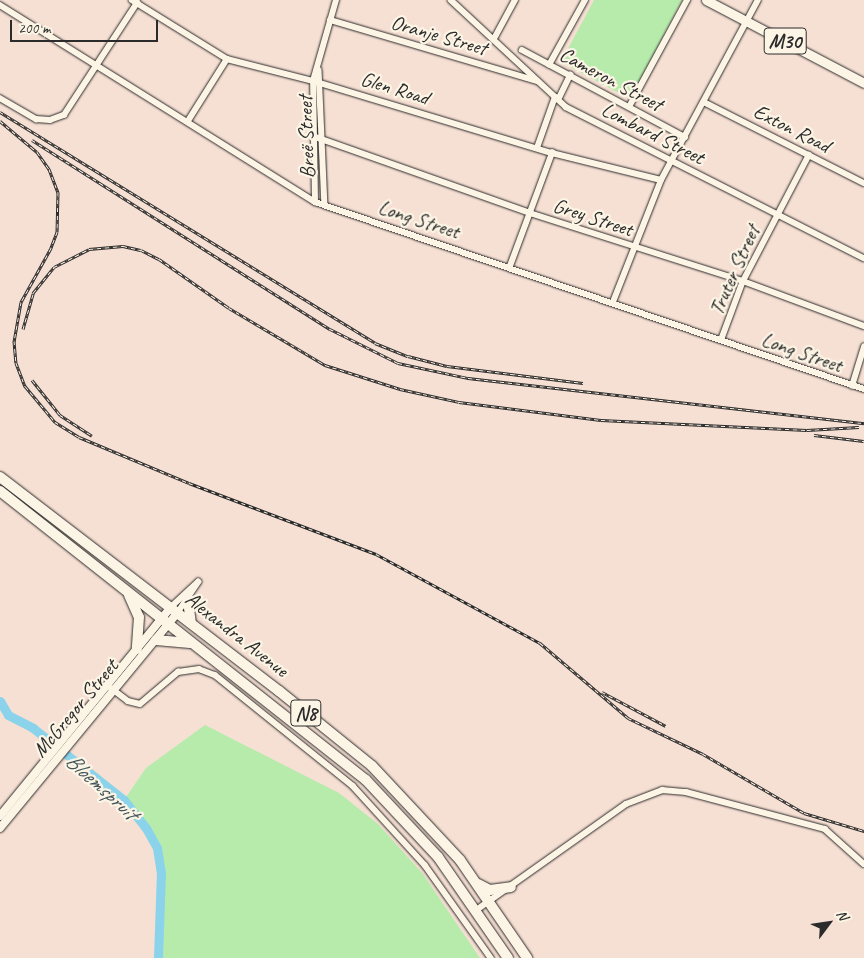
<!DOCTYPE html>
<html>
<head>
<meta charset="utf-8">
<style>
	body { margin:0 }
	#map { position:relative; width:864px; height:958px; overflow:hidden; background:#f6dfd3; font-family:Caveat,sans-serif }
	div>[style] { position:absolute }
	.green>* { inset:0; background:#b7ebac }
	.river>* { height:9px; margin:-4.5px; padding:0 4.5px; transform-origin:4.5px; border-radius:4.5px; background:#8ad3eb }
	.roads { filter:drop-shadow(0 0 1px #2b2b2b) drop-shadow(0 0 1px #2b2b2b) }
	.street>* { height:5.5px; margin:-2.75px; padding:0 2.75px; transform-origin:2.75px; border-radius:2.75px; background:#fcf5e5 }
	.secondary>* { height:8px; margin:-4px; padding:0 4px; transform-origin:4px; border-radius:4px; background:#fcf5e5 }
	.primary>* { height:9px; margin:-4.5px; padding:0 4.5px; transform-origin:4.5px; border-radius:4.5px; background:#fcf5e5 }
	.highway>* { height:10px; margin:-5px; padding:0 5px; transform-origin:5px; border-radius:5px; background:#fcf5e5 }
	.rail>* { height:3px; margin-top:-1.5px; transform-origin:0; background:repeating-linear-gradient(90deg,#fcf5e5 0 4px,#2b2b2b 0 8px); box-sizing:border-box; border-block:1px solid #2b2b2b }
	span { translate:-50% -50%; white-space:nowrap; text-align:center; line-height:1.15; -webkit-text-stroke:4.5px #fcf5e5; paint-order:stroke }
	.shield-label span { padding:1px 4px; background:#fcf5e5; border:1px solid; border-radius:4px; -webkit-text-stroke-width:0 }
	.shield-label { font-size:20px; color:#2b2b2b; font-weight:700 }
	.street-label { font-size:21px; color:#2b2b2b }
	.water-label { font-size:22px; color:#43555b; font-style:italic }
	.north { position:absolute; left:804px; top:898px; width:50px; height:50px; -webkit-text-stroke:4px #fcf5e5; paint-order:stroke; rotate:59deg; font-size:14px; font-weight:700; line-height:20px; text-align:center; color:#2b2b2b }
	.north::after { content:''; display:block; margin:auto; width:18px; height:22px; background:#2b2b2b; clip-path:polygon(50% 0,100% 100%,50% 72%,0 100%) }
	.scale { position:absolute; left:10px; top:20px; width:148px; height:22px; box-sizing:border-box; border:2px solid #2b2b2b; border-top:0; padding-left:6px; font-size:15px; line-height:18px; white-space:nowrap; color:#2b2b2b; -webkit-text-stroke:4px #fcf5e5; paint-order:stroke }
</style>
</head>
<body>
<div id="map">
	<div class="green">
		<i style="clip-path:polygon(594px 0,682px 0,630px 99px,561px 62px)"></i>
		<i style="clip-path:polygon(205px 725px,339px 793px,378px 824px,423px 874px,480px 958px,158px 958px,161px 928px,157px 848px,124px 800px,146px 768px)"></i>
	</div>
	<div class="river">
		<i style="left:0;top:701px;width:16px;rotate:60deg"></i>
		<i style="left:8px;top:715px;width:28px;rotate:27deg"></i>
		<i style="left:33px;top:728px;width:116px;rotate:38.4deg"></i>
		<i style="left:124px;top:800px;width:36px;rotate:52deg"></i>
		<i style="left:146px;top:828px;width:23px;rotate:61deg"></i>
		<i style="left:157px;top:848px;width:24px;rotate:81deg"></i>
		<i style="left:161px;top:872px;width:86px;rotate:92deg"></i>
	</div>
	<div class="roads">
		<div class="street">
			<i style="left:132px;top:0;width:112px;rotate:31.8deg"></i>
			<i style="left:227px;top:59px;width:89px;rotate:14.3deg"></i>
			<i style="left:313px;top:81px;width:250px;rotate:16.8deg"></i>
			<i style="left:552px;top:153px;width:112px;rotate:13.9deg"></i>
			<i style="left:451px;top:0;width:157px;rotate:42.9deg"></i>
			<i style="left:566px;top:107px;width:334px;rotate:26.9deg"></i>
			<i style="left:0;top:5px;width:372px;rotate:32deg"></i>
			<i style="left:315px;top:202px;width:580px;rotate:18.81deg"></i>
			<i style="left:330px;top:20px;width:216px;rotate:16.4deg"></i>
			<i style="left:495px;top:37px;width:42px;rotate:-61.6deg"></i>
			<i style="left:522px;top:50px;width:185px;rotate:28.1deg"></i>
			<i style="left:549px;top:65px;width:74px;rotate:-61deg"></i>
			<i style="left:319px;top:70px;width:135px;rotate:87.5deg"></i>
			<i style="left:0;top:98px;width:42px;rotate:30.3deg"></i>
			<i style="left:36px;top:119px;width:14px;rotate:4deg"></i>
			<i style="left:50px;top:120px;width:15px;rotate:-20deg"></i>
			<i style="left:64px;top:115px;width:134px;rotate:-56.9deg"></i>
			<i style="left:558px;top:100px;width:28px;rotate:-64deg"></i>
			<i style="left:704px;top:102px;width:179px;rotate:26.9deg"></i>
			<i style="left:629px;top:107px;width:122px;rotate:-61.5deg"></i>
			<i style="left:188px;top:121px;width:73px;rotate:-57.8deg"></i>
			<i style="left:313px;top:136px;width:230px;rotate:19.5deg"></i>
			<i style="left:530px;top:213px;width:224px;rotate:17.7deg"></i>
			<i style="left:743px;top:281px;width:129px;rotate:20.4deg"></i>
			<i style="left:537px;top:148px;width:54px;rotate:-70.6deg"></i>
			<i style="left:315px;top:202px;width:121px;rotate:-90.9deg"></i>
			<i style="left:313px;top:81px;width:84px;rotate:-74.1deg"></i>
			<i style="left:510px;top:266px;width:121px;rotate:-69.6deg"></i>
			<i style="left:613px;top:302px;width:131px;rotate:-68.5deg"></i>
			<i style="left:661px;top:180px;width:204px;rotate:-61.7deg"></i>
			<i style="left:721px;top:340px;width:63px;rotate:-69.6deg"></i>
			<i style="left:743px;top:281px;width:142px;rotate:-62.4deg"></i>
			<i style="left:852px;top:386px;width:41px;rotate:-72.9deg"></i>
			<i style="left:171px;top:607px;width:37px;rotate:-43deg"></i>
			<i style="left:178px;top:612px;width:36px;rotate:-56deg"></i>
			<i style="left:111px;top:688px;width:21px;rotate:37deg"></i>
			<i style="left:128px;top:701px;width:12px;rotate:14deg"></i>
			<i style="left:140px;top:704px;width:50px;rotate:-40.1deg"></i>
			<i style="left:178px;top:672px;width:21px;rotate:-8deg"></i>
			<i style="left:199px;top:669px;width:17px;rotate:21deg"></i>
			<i style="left:215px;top:675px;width:177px;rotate:38.8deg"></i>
			<i style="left:353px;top:786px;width:107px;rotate:47.7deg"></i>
			<i style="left:425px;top:865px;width:114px;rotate:54.6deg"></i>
			<i style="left:475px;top:911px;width:185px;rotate:-35.3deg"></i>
			<i style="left:626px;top:804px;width:39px;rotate:-21deg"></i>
			<i style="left:662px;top:790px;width:24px;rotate:5deg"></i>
			<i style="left:686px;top:792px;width:144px;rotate:14.9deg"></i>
			<i style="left:825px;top:829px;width:52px;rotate:41.9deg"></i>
		</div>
		<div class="secondary">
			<i style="left:0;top:816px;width:270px;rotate:-50.7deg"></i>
			<i style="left:0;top:828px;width:280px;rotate:-50.5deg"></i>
		</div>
		<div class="primary">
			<i style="left:706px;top:0;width:178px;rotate:27.7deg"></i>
		</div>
		<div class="highway">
			<i style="left:0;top:477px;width:352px;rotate:37.5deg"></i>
			<i style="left:279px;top:691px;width:119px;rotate:38.9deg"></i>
			<i style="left:372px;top:766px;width:129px;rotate:46.9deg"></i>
			<i style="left:460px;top:860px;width:119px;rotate:55.6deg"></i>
			<i style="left:0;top:491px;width:466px;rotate:38.3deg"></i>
			<i style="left:366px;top:780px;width:105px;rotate:46.9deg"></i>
			<i style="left:438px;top:857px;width:123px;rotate:55.3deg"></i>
			<i style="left:129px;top:595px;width:24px;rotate:66deg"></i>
			<i style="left:139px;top:617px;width:32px;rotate:94deg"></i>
			<i style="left:188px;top:600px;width:23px;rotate:83deg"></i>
			<i style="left:156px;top:640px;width:34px;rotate:5deg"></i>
			<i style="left:478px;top:884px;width:13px;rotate:27deg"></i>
			<i style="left:490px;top:890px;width:21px;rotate:-8deg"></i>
		</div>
	</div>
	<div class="rail">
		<i style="left:0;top:112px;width:440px;rotate:31.6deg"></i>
		<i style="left:375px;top:343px;width:35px;rotate:22deg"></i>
		<i style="left:408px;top:356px;width:40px;rotate:14.4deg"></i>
		<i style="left:447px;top:366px;width:137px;rotate:7.1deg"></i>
		<i style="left:0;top:121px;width:48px;rotate:40deg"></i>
		<i style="left:37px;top:152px;width:21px;rotate:55deg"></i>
		<i style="left:49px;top:169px;width:25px;rotate:69deg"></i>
		<i style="left:58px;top:192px;width:40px;rotate:91.4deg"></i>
		<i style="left:57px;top:232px;width:17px;rotate:111deg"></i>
		<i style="left:51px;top:248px;width:62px;rotate:119.1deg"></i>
		<i style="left:21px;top:302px;width:40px;rotate:100deg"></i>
		<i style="left:14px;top:341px;width:22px;rotate:85deg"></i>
		<i style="left:16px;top:363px;width:25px;rotate:69deg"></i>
		<i style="left:25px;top:386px;width:47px;rotate:50.2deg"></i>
		<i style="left:55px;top:422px;width:28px;rotate:32deg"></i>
		<i style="left:79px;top:437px;width:119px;rotate:22.7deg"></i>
		<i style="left:189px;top:483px;width:200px;rotate:20.8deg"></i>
		<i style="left:376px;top:554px;width:187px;rotate:28.5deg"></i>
		<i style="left:540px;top:643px;width:116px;rotate:40.4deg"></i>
		<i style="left:628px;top:718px;width:83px;rotate:25.6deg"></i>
		<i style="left:703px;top:754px;width:117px;rotate:30.3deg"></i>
		<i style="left:804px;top:813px;width:63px;rotate:16.7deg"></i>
		<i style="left:32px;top:140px;width:353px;rotate:32.4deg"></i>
		<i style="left:330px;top:329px;width:76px;rotate:26.6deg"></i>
		<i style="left:398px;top:363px;width:72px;rotate:12.1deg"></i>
		<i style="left:468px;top:378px;width:399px;rotate:6.5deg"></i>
		<i style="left:23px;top:329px;width:37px;rotate:-74deg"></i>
		<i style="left:33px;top:293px;width:33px;rotate:-51deg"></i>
		<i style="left:54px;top:267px;width:39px;rotate:-27deg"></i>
		<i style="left:89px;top:249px;width:34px;rotate:-5deg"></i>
		<i style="left:123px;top:246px;width:18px;rotate:13deg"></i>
		<i style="left:141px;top:250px;width:20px;rotate:27deg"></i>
		<i style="left:159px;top:259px;width:85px;rotate:35deg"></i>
		<i style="left:229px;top:308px;width:112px;rotate:30.7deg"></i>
		<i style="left:325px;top:365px;width:79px;rotate:17.7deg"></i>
		<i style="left:400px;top:389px;width:60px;rotate:12.4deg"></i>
		<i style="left:459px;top:402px;width:143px;rotate:7.2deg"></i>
		<i style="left:601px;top:420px;width:206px;rotate:2.8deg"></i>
		<i style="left:807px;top:430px;width:52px;rotate:-3.3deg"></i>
		<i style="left:32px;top:380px;width:45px;rotate:51.3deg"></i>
		<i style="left:60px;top:415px;width:38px;rotate:33deg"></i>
		<i style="left:814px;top:435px;width:50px;rotate:6.8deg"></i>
		<i style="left:602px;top:692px;width:72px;rotate:28deg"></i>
	</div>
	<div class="shield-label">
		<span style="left:785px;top:41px">M30</span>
		<span style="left:306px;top:713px">N8</span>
	</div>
	<div class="street-label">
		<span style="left:439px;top:35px;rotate:16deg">Oranje Street</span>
		<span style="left:611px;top:79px;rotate:28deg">Cameron Street</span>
		<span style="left:395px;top:88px;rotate:17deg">Glen Road</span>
		<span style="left:792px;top:128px;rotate:27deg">Exton Road</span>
		<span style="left:653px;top:133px;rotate:27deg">Lombard Street</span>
		<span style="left:306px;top:137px;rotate:-92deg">Breë Street</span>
		<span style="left:593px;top:217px;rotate:18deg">Grey Street</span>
		<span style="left:419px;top:219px;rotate:18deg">Long Street</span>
		<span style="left:734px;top:270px;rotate:-66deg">Truter Street</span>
		<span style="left:802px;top:352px;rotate:19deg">Long Street</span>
		<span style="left:237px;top:634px;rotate:38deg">Alexandra Avenue</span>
		<span style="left:75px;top:708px;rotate:-50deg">McGregor Street</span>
	</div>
	<div class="water-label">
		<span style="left:101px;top:787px;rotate:42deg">Bloemspruit</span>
	</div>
	<div class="north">N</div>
	<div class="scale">200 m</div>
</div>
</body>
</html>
